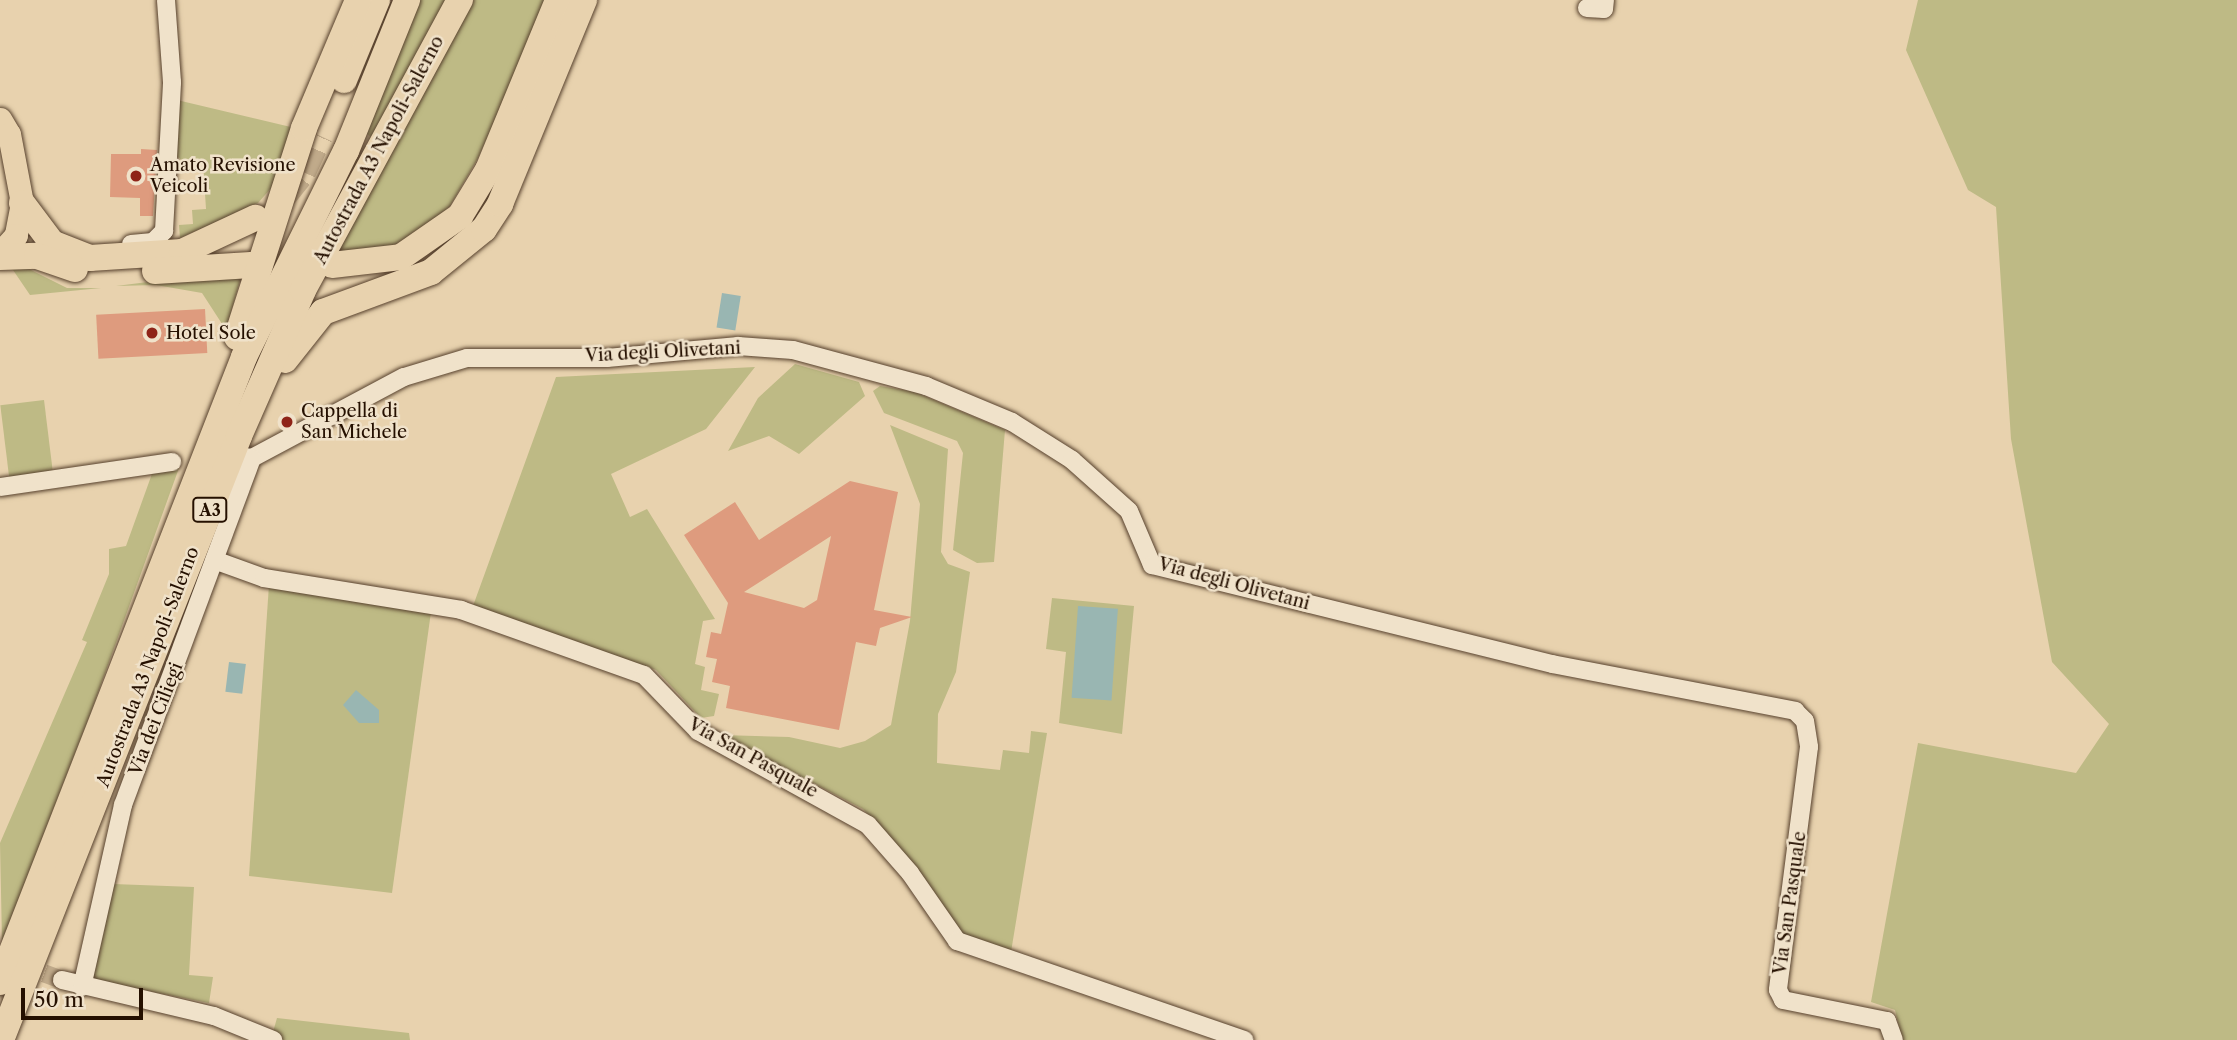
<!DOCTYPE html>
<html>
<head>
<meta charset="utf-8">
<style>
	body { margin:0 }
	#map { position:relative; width:2237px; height:1040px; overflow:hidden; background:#e8d2ae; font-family:"Libre Caslon Text",serif }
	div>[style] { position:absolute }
	.green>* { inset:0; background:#beba85; transform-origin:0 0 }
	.water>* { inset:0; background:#99b6b2; transform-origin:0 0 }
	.building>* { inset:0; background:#de9b7e; transform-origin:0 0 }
	.minor-tunnel>* { height:18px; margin-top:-9px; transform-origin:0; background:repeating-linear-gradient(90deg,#c1ab8b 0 18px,transparent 0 27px) }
	.highway-tunnel>* { height:26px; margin-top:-13px; transform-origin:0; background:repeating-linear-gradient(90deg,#c1ab8b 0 26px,transparent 0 39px) }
	.roads { filter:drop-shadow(0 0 2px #56402c) drop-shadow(0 0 2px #56402c) }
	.minor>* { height:18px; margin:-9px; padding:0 9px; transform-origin:9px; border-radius:9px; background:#f0e2ca }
	.major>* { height:23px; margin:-11.5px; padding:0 11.5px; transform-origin:11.5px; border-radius:11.5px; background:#e8d2ae }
	.highway>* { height:26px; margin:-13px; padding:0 13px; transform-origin:13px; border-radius:13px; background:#e8d2ae }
	.dots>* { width:19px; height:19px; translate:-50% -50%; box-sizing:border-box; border:4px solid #f0e2ca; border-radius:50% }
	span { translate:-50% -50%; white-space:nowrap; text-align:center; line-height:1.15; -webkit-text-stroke:5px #f0e2ca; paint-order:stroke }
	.shield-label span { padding:2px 5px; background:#f0e2ca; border:2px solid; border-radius:5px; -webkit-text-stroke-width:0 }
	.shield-label { font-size:16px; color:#251000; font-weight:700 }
	.street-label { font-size:18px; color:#251000 }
	.poi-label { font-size:18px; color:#251000 }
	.left { translate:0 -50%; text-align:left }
	.scale { position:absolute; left:21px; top:988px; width:122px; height:32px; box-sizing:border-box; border:4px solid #251000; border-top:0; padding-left:9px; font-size:21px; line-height:24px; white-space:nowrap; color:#251000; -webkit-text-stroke:5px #f0e2ca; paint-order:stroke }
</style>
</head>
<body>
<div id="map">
	<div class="green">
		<i style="clip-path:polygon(418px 0,450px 0,373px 138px,365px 133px)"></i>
		<i style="clip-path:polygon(474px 0,548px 0,478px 158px,450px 206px,419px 233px,384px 250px,336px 255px)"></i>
		<i style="clip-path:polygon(1918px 0,2237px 0,2237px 1040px,1902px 1040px,1895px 1010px,1871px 1002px,1918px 743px,2076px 773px,2109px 724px,2052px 662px,2011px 439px,1996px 207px,1968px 190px,1906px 50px)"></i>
		<i style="clip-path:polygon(177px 100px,295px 128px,272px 187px,258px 203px,180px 238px,179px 225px,193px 224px,192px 210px,206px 209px,203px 163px,187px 164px,175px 155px)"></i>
		<i style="clip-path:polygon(19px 264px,67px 288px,101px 288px,30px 295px,13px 270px,0 265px)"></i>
		<i style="clip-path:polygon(243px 270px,226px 330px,202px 293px,156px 285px,116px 286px)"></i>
		<i style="clip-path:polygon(795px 364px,859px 382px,865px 396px,799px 454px,769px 436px,728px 451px,758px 398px)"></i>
		<i style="clip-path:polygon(755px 367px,706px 429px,611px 474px,630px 517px,647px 509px,715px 619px,703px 621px,695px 664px,705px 667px,701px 690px,719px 694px,714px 716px,701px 718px,656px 670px,473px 606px,556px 377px)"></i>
		<i style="clip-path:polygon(880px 386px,915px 392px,1005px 430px,994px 562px,977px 563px,953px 550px,963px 453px,957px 441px,884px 413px,873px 391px)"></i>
		<i style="left:44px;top:400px;width:79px;height:44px;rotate:83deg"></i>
		<i style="clip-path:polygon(890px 425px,948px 449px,941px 552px,948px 564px,970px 572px,956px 672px,938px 714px,937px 763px,1000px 770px,1003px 750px,1029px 753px,1031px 731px,1047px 733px,1011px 952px,963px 934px,916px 866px,863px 809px,721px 735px,789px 737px,840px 748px,865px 741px,891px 725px,910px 621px,920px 504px)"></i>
		<i style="clip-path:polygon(179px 468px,91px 712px,2px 941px,0 843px,87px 642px,82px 640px,109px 574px,109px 549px,126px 546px,153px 471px)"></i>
		<i style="clip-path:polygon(269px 585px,431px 612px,392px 893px,249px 876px)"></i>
		<i style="clip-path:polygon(1052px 598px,1134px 606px,1122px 734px,1059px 723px,1066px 652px,1046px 649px)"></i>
		<i style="clip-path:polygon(113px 884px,194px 887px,189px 975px,213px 977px,209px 1003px,92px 980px)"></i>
		<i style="clip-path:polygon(277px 1018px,409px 1033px,410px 1040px,283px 1040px,273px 1032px)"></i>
	</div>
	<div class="water">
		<i style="left:722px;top:293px;width:19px;height:35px;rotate:9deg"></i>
		<i style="left:1078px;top:606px;width:40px;height:92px;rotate:4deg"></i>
		<i style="left:229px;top:662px;width:17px;height:30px;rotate:7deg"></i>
		<i style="clip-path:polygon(356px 690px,379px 710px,379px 723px,359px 723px,343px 705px)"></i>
	</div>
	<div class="building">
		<i style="clip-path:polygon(141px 149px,157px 150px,153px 216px,140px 216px,140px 198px,110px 197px,111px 154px,141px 154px)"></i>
		<i style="left:205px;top:309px;width:44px;height:109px;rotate:87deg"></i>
		<i style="clip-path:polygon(evenodd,850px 481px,898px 492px,874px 610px,912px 617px,880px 628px,876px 646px,856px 642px,839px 730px,726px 708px,730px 686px,712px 682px,717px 659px,706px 657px,711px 632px,721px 634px,728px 603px,684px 535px,735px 502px,759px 540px,850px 481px,831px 536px,817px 600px,804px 608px,744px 592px,831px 536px)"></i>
	</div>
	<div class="minor-tunnel">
		<i style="left:19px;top:964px;width:46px;rotate:20.4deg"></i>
	</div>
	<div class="highway-tunnel">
		<i style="left:283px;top:197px;width:32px;rotate:-51deg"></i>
		<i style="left:303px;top:172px;width:40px;rotate:-65deg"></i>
	</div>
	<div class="roads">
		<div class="minor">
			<i style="left:1587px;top:8px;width:17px;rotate:3deg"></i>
			<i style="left:1604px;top:9px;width:9px;rotate:-84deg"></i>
			<i style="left:131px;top:244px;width:22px;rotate:-5deg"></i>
			<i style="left:153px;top:242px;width:16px;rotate:-45deg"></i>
			<i style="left:164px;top:231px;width:149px;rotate:-86.9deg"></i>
			<i style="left:172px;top:82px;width:82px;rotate:-94.2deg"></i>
			<i style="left:244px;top:457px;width:8px;rotate:7deg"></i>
			<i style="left:252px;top:458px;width:172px;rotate:-28.1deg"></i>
			<i style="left:404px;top:377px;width:66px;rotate:-16.8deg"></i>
			<i style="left:467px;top:358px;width:140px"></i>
			<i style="left:607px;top:358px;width:132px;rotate:-5.2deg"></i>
			<i style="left:738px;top:346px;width:55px;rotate:4.2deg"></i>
			<i style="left:793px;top:350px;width:138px;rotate:15.1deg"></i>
			<i style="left:926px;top:386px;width:93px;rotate:22.7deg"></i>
			<i style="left:1012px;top:422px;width:71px;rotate:32.3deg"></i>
			<i style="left:1072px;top:460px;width:76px;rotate:41.8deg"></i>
			<i style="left:1129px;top:511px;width:59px;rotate:66.9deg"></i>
			<i style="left:1152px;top:565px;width:412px;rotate:13.9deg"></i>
			<i style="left:1552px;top:664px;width:248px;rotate:10.9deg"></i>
			<i style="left:1795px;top:711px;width:14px;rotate:45deg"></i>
			<i style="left:1805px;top:721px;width:26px;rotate:81deg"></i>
			<i style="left:1809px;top:747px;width:245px;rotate:97.3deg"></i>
			<i style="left:1778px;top:990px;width:11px;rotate:63deg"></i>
			<i style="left:1783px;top:1000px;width:106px;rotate:11.4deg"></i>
			<i style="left:1887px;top:1021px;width:20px;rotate:70deg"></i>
			<i style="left:0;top:487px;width:174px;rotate:-8.3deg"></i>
			<i style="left:217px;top:561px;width:50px;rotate:19.9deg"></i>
			<i style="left:264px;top:578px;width:200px;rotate:9.2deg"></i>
			<i style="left:461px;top:610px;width:194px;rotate:19.6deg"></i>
			<i style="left:644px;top:675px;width:78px;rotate:46deg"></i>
			<i style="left:698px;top:731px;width:194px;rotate:28.9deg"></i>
			<i style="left:868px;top:825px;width:64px;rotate:48.8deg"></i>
			<i style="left:910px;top:873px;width:83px;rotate:55.3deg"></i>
			<i style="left:957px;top:941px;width:304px;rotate:19deg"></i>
			<i style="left:62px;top:980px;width:156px;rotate:13.3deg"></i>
			<i style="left:214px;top:1016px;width:64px;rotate:22.1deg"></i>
			<i style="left:82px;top:987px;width:187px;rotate:-77.3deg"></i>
			<i style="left:123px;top:805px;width:370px;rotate:-69.6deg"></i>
		</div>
		<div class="major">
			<i style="left:0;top:119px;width:17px;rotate:59deg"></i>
			<i style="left:9px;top:134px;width:70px;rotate:79.3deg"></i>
			<i style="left:22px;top:203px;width:33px;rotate:101deg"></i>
			<i style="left:16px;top:235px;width:24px;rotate:132deg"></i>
		</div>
		<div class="highway">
			<i style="left:344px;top:80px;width:87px;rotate:-67.6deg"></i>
			<i style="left:22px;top:203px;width:50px;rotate:53.1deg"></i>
			<i style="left:52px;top:243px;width:41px;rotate:21.5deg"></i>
			<i style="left:90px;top:258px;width:92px;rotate:-3.7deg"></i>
			<i style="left:182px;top:252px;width:81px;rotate:-25deg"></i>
			<i style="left:0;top:257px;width:37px;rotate:-2deg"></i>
			<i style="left:37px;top:256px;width:40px;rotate:18.9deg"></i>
			<i style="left:332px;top:265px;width:69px;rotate:-6.6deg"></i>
			<i style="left:401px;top:257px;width:72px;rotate:-34.8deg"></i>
			<i style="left:460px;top:216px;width:54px;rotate:-58.7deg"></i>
			<i style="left:488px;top:170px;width:184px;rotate:-67.6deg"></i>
			<i style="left:155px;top:271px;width:96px;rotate:-3.6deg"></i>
			<i style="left:237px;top:337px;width:219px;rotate:-72.2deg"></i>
			<i style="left:304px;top:128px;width:139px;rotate:-67.1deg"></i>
			<i style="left:285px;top:360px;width:61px;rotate:-51.6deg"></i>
			<i style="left:323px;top:312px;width:115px;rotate:-20.3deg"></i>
			<i style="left:431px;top:272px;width:68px;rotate:-39.1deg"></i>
			<i style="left:484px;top:229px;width:30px;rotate:-57deg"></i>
			<i style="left:500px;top:204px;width:221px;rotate:-67.6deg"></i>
			<i style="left:0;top:982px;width:671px;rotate:-68.67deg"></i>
			<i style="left:244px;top:357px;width:230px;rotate:-63.7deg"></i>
			<i style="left:346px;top:151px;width:163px;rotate:-68deg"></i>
			<i style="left:1px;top:1040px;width:649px;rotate:-68.49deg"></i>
			<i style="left:239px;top:436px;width:159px;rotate:-66.3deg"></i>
			<i style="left:303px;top:290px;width:330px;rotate:-61.6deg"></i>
		</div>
	</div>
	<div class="dots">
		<i style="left:136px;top:176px;background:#8f2418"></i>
		<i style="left:152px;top:333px;background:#8f2418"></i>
		<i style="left:287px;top:422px;background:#8f2418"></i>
	</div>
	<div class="shield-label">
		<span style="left:210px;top:510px">A3</span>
	</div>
	<div class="street-label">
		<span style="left:379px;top:150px;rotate:-62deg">Autostrada A3 Napoli-Salerno</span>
		<span style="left:663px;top:352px;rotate:-3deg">Via degli Olivetani</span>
		<span style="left:1234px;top:584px;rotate:15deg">Via degli Olivetani</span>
		<span style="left:148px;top:667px;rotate:-69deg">Autostrada A3 Napoli-Salerno</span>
		<span style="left:156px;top:719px;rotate:-69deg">Via dei Ciliegi</span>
		<span style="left:753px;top:758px;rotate:29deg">Via San Pasquale</span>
		<span style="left:1790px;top:903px;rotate:-82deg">Via San Pasquale</span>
	</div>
	<div class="poi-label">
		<span class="left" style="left:150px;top:176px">Amato Revisione<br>Veicoli</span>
		<span class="left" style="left:166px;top:333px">Hotel Sole</span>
		<span class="left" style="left:301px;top:422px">Cappella di<br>San Michele</span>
	</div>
	<div class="scale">50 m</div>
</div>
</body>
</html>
